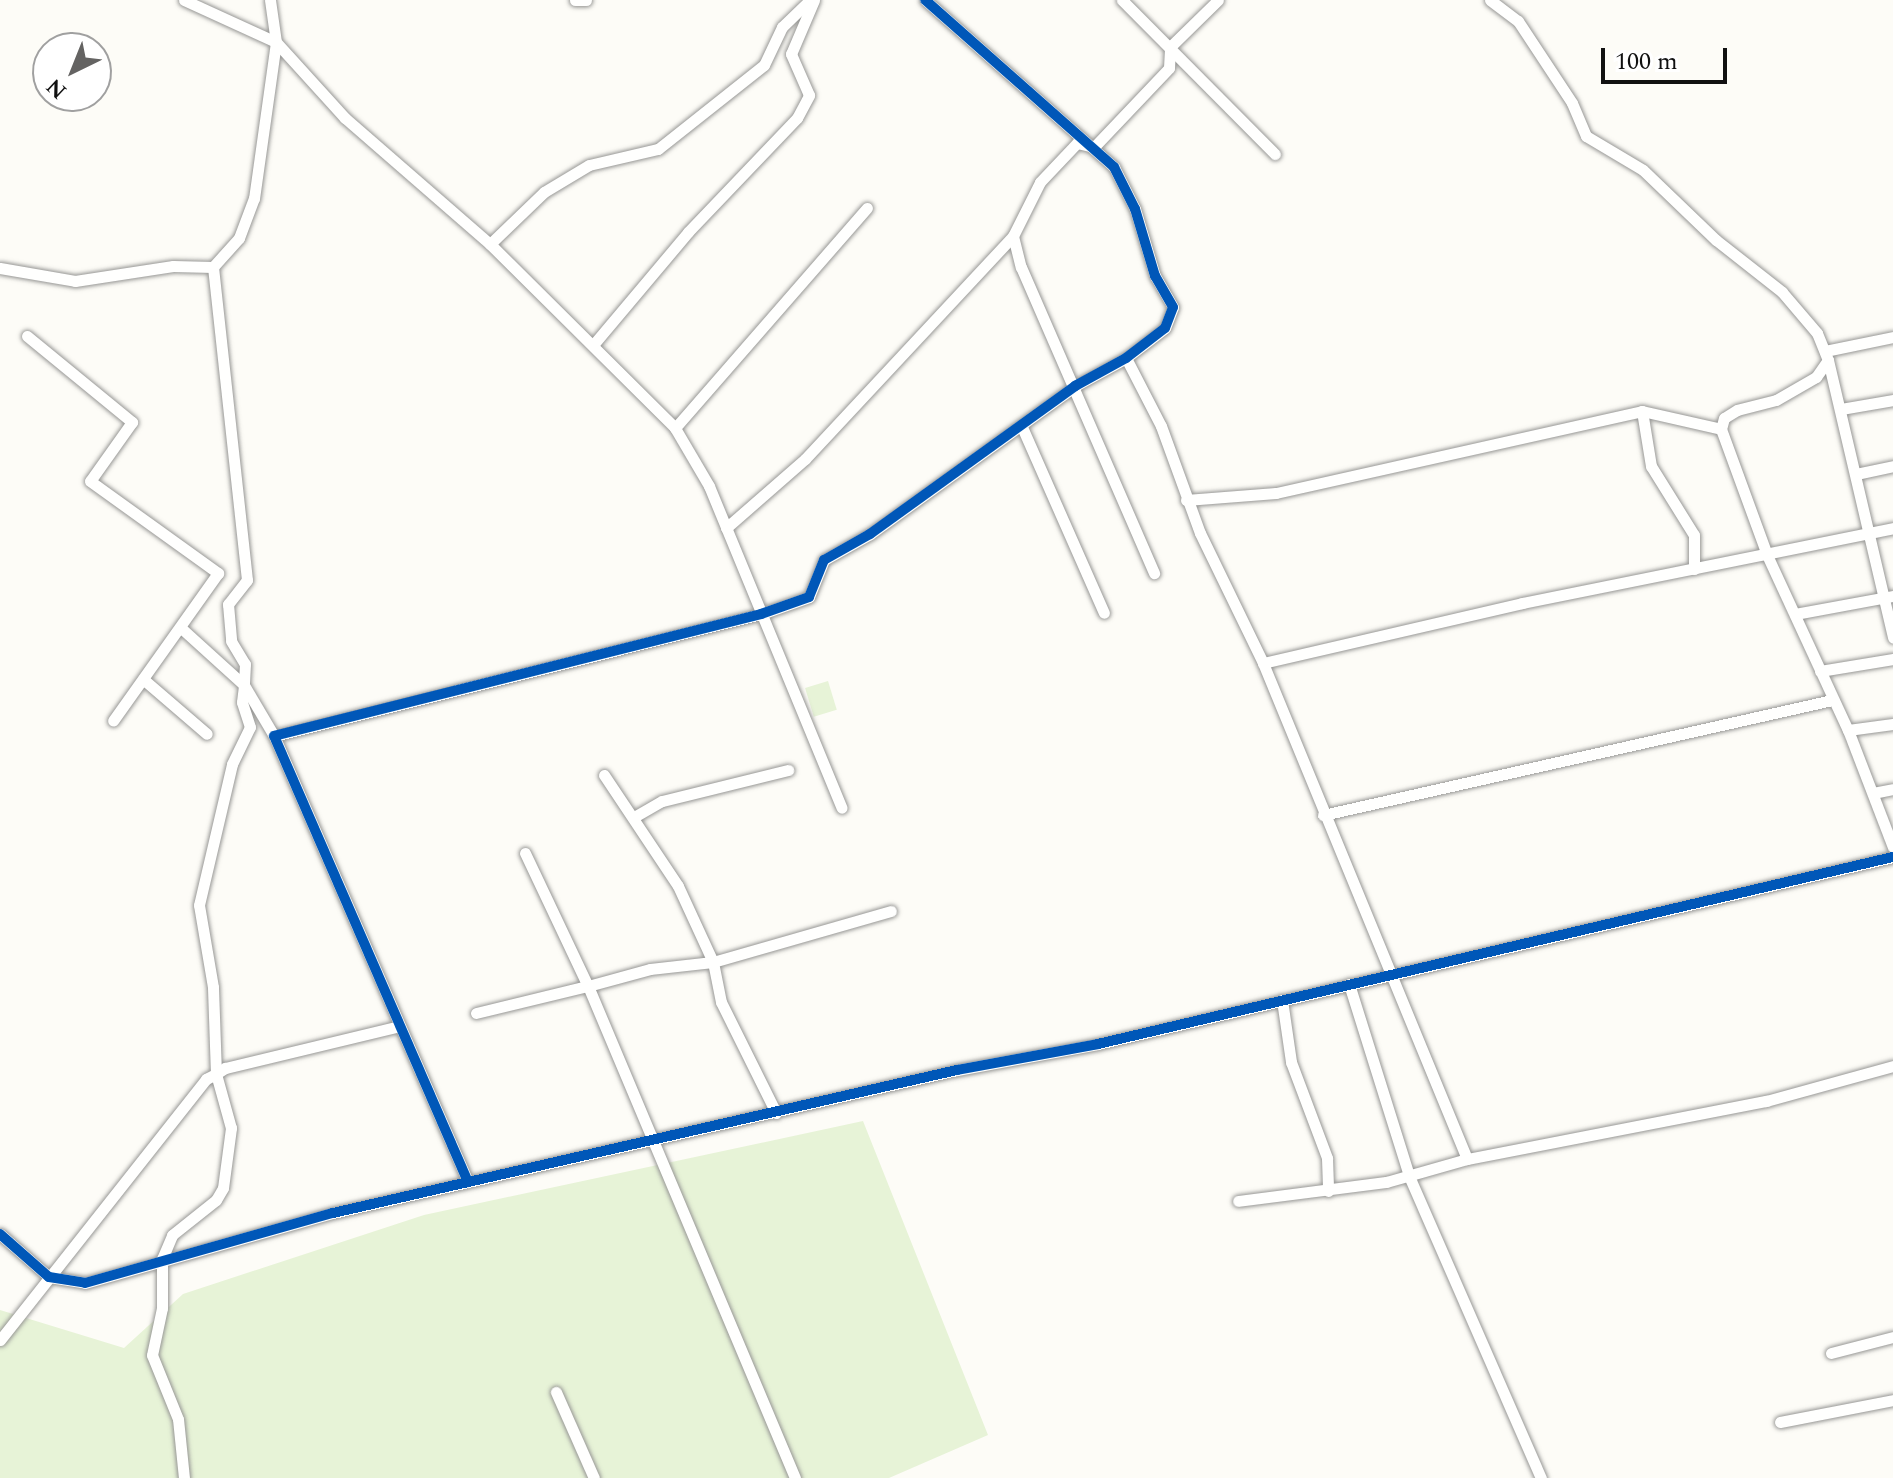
<!DOCTYPE html>
<html>
<head>
<meta charset="utf-8">
<style>
	body { margin:0 }
	#map { position:relative; width:1893px; height:1478px; overflow:hidden; background:#fdfcf7; font-family:Spectral,serif }
	div>[style] { position:absolute }
	.green>* { inset:0; background:#e7f3d7; transform-origin:0 0 }
	.roads { filter:drop-shadow(0 0 2px #979795) drop-shadow(0 0 2px #979795) }
	.minor>* { height:11px; margin:-5.5px; padding:0 5.5px; transform-origin:5.5px; border-radius:5.5px; background:#fffffe }
	.cycleway>* { height:10px; margin:-5px; padding:0 5px; transform-origin:5px; border-radius:5px; background:#0057b8 }
	span { translate:-50% -50%; white-space:nowrap; text-align:center; line-height:1.15; -webkit-text-stroke:8px #fff; paint-order:stroke }
	.north { position:absolute; left:32px; top:32px; width:80px; height:80px; box-sizing:border-box; background:#fff; border:2px solid #a0a0a0; border-radius:50%; rotate:223deg; font-size:22px; font-weight:700; line-height:32px; text-align:center; color:#111 }
	.north::after { content:''; display:block; margin:auto; width:28px; height:36px; background:#646362; clip-path:polygon(50% 0,100% 100%,50% 72%,0 100%) }
	.scale { position:absolute; left:1601px; top:48px; width:126px; height:36px; box-sizing:border-box; border:4px solid #111; border-top:0; padding-left:10px; font-size:24px; line-height:28px; white-space:nowrap; color:#111; -webkit-text-stroke:6px #fff; paint-order:stroke }
</style>
</head>
<body>
<div id="map">
	<div class="green">
		<i style="left:828px;top:681px;width:30px;height:24px;rotate:73deg"></i>
		<i style="clip-path:polygon(863px 1121px,988px 1435px,889px 1478px,0 1478px,0 1310px,124px 1348px,183px 1294px,424px 1215px)"></i>
	</div>
	<div class="roads">
		<div class="minor">
			<i style="left:184px;top:0;width:101px;rotate:24.5deg"></i>
			<i style="left:276px;top:42px;width:103px;rotate:47.8deg"></i>
			<i style="left:345px;top:118px;width:192px;rotate:41deg"></i>
			<i style="left:490px;top:244px;width:261px;rotate:44.8deg"></i>
			<i style="left:675px;top:428px;width:67px;rotate:59.6deg"></i>
			<i style="left:709px;top:486px;width:348px;rotate:67.6deg"></i>
			<i style="left:270px;top:0;width:42px;rotate:81.9deg"></i>
			<i style="left:276px;top:42px;width:158px;rotate:98deg"></i>
			<i style="left:254px;top:198px;width:43px;rotate:110.6deg"></i>
			<i style="left:239px;top:238px;width:39px;rotate:132deg"></i>
			<i style="left:213px;top:267px;width:315px;rotate:83.8deg"></i>
			<i style="left:247px;top:580px;width:31px;rotate:128deg"></i>
			<i style="left:228px;top:604px;width:37px;rotate:85deg"></i>
			<i style="left:231px;top:641px;width:27px;rotate:59deg"></i>
			<i style="left:245px;top:664px;width:21px;rotate:93deg"></i>
			<i style="left:244px;top:685px;width:59px;rotate:59.5deg"></i>
			<i style="left:575px;top:0;width:11px"></i>
			<i style="left:1122px;top:0;width:217px;rotate:45.2deg"></i>
			<i style="left:1490px;top:0;width:35px;rotate:37deg"></i>
			<i style="left:1518px;top:21px;width:98px;rotate:56.6deg"></i>
			<i style="left:1572px;top:103px;width:36px;rotate:67deg"></i>
			<i style="left:1586px;top:136px;width:66px;rotate:30.8deg"></i>
			<i style="left:1643px;top:170px;width:101px;rotate:43.8deg"></i>
			<i style="left:1716px;top:240px;width:84px;rotate:38.2deg"></i>
			<i style="left:1782px;top:292px;width:54px;rotate:49.5deg"></i>
			<i style="left:1817px;top:333px;width:29px;rotate:68deg"></i>
			<i style="left:1828px;top:360px;width:21px;rotate:125deg"></i>
			<i style="left:1816px;top:377px;width:46px;rotate:150.1deg"></i>
			<i style="left:1776px;top:400px;width:40px;rotate:165.6deg"></i>
			<i style="left:1737px;top:410px;width:15px;rotate:148deg"></i>
			<i style="left:1724px;top:418px;width:11px;rotate:105deg"></i>
			<i style="left:1721px;top:429px;width:134px;rotate:69.9deg"></i>
			<i style="left:1767px;top:555px;width:193px;rotate:65.2deg"></i>
			<i style="left:1848px;top:730px;width:125px;rotate:69deg"></i>
			<i style="left:1013px;top:236px;width:32px;rotate:76deg"></i>
			<i style="left:1021px;top:267px;width:334px;rotate:66.5deg"></i>
			<i style="left:490px;top:244px;width:75px;rotate:-43.9deg"></i>
			<i style="left:544px;top:192px;width:52px;rotate:-31deg"></i>
			<i style="left:589px;top:165px;width:71px;rotate:-13.1deg"></i>
			<i style="left:658px;top:149px;width:135px;rotate:-38.4deg"></i>
			<i style="left:764px;top:65px;width:42px;rotate:-64.7deg"></i>
			<i style="left:782px;top:27px;width:39px;rotate:-44deg"></i>
			<i style="left:0;top:268px;width:76px;rotate:9.8deg"></i>
			<i style="left:75px;top:281px;width:99px;rotate:-8.7deg"></i>
			<i style="left:173px;top:266px;width:40px;rotate:1.4deg"></i>
			<i style="left:27px;top:336px;width:136px;rotate:39.3deg"></i>
			<i style="left:132px;top:422px;width:72px;rotate:125.4deg"></i>
			<i style="left:90px;top:481px;width:158px;rotate:35.7deg"></i>
			<i style="left:218px;top:573px;width:181px;rotate:125.4deg"></i>
			<i style="left:593px;top:345px;width:148px;rotate:-49.9deg"></i>
			<i style="left:688px;top:232px;width:158px;rotate:-46.3deg"></i>
			<i style="left:797px;top:118px;width:26px;rotate:-62deg"></i>
			<i style="left:809px;top:95px;width:45px;rotate:-113.7deg"></i>
			<i style="left:791px;top:54px;width:59px;rotate:-66.9deg"></i>
			<i style="left:1825px;top:351px;width:69px;rotate:-11.6deg"></i>
			<i style="left:1126px;top:358px;width:76px;rotate:62.8deg"></i>
			<i style="left:1161px;top:426px;width:114px;rotate:70deg"></i>
			<i style="left:1200px;top:533px;width:144px;rotate:64.1deg"></i>
			<i style="left:1263px;top:663px;width:536px;rotate:67.64deg"></i>
			<i style="left:1467px;top:1159px;width:84px;rotate:164.1deg"></i>
			<i style="left:1386px;top:1182px;width:149px;rotate:172.7deg"></i>
			<i style="left:1828px;top:360px;width:285px;rotate:76.8deg"></i>
			<i style="left:1841px;top:409px;width:53px;rotate:-9.8deg"></i>
			<i style="left:1642px;top:411px;width:56px;rotate:80.7deg"></i>
			<i style="left:1651px;top:466px;width:81px;rotate:58.1deg"></i>
			<i style="left:1694px;top:535px;width:34px;rotate:90deg"></i>
			<i style="left:1022px;top:427px;width:203px;rotate:66.2deg"></i>
			<i style="left:675px;top:428px;width:292px;rotate:-48.9deg"></i>
			<i style="left:1856px;top:474px;width:38px;rotate:-12deg"></i>
			<i style="left:1186px;top:500px;width:90px;rotate:-4.4deg"></i>
			<i style="left:1276px;top:493px;width:375px;rotate:-12.6deg"></i>
			<i style="left:1642px;top:411px;width:81px;rotate:12.8deg"></i>
			<i style="left:726px;top:528px;width:105px;rotate:-41.1deg"></i>
			<i style="left:805px;top:459px;width:305px;rotate:-47deg"></i>
			<i style="left:1013px;top:236px;width:60px;rotate:-63.4deg"></i>
			<i style="left:1040px;top:182px;width:54px;rotate:-46.5deg"></i>
			<i style="left:1077px;top:143px;width:17px;rotate:13deg"></i>
			<i style="left:1094px;top:147px;width:109px;rotate:-46.5deg"></i>
			<i style="left:1169px;top:68px;width:21px;rotate:-87deg"></i>
			<i style="left:1170px;top:47px;width:67px;rotate:-44.4deg"></i>
			<i style="left:1795px;top:614px;width:100px;rotate:-10.4deg"></i>
			<i style="left:1263px;top:663px;width:266px;rotate:-13deg"></i>
			<i style="left:1522px;top:603px;width:379px;rotate:-11.4deg"></i>
			<i style="left:1820px;top:671px;width:74px;rotate:-9.3deg"></i>
			<i style="left:143px;top:679px;width:84px;rotate:40.7deg"></i>
			<i style="left:1848px;top:730px;width:45px;rotate:-7.6deg"></i>
			<i style="left:604px;top:775px;width:133px;rotate:56.3deg"></i>
			<i style="left:678px;top:886px;width:84px;rotate:65.3deg"></i>
			<i style="left:713px;top:962px;width:41px;rotate:78.7deg"></i>
			<i style="left:721px;top:1002px;width:124px;rotate:63.6deg"></i>
			<i style="left:1873px;top:793px;width:20px;rotate:-11deg"></i>
			<i style="left:1323px;top:815px;width:522px;rotate:-12.73deg"></i>
			<i style="left:634px;top:817px;width:32px;rotate:-30deg"></i>
			<i style="left:662px;top:801px;width:130px;rotate:-13.8deg"></i>
			<i style="left:525px;top:853px;width:147px;rotate:64.7deg"></i>
			<i style="left:588px;top:986px;width:64px;rotate:-15.3deg"></i>
			<i style="left:650px;top:969px;width:63px;rotate:-6.3deg"></i>
			<i style="left:713px;top:962px;width:185px;rotate:-16deg"></i>
			<i style="left:1349px;top:984px;width:201px;rotate:72.6deg"></i>
			<i style="left:1409px;top:1176px;width:330px;rotate:66.4deg"></i>
			<i style="left:1282px;top:1000px;width:63px;rotate:81.7deg"></i>
			<i style="left:1291px;top:1062px;width:103px;rotate:69.4deg"></i>
			<i style="left:1327px;top:1158px;width:33px;rotate:88deg"></i>
			<i style="left:476px;top:1013px;width:115px;rotate:-13.6deg"></i>
			<i style="left:588px;top:986px;width:534px;rotate:67.18deg"></i>
			<i style="left:1467px;top:1159px;width:305px;rotate:-11deg"></i>
			<i style="left:1766px;top:1101px;width:132px;rotate:-15.4deg"></i>
			<i style="left:468px;top:1182px;width:486px;rotate:-113.5deg"></i>
			<i style="left:274px;top:736px;width:502px;rotate:-14.06deg"></i>
			<i style="left:761px;top:614px;width:51px;rotate:-19.5deg"></i>
			<i style="left:809px;top:597px;width:40px;rotate:-68deg"></i>
			<i style="left:824px;top:560px;width:53px;rotate:-29.5deg"></i>
			<i style="left:870px;top:534px;width:253px;rotate:-35.8deg"></i>
			<i style="left:1075px;top:386px;width:58px;rotate:-28.8deg"></i>
			<i style="left:1126px;top:358px;width:49px;rotate:-37.6deg"></i>
			<i style="left:1165px;top:328px;width:22px;rotate:-69deg"></i>
			<i style="left:1173px;top:307px;width:36px;rotate:-120deg"></i>
			<i style="left:1155px;top:276px;width:70px;rotate:-106.6deg"></i>
			<i style="left:1135px;top:209px;width:47px;rotate:-116.6deg"></i>
			<i style="left:1114px;top:167px;width:252px;rotate:-138.5deg"></i>
			<i style="left:0;top:1234px;width:65px;rotate:41.3deg"></i>
			<i style="left:49px;top:1277px;width:36px;rotate:9deg"></i>
			<i style="left:85px;top:1283px;width:258px;rotate:-15.8deg"></i>
			<i style="left:333px;top:1213px;width:640px;rotate:-12.91deg"></i>
			<i style="left:957px;top:1070px;width:143px;rotate:-10.4deg"></i>
			<i style="left:1098px;top:1044px;width:817px;rotate:-13.24deg"></i>
			<i style="left:0;top:1340px;width:333px;rotate:-51.7deg"></i>
			<i style="left:206px;top:1079px;width:11px;rotate:-27deg"></i>
			<i style="left:216px;top:1074px;width:87px;rotate:-92deg"></i>
			<i style="left:213px;top:987px;width:83px;rotate:-99.7deg"></i>
			<i style="left:199px;top:905px;width:145px;rotate:-76.8deg"></i>
			<i style="left:232px;top:764px;width:41px;rotate:-64.1deg"></i>
			<i style="left:250px;top:727px;width:26px;rotate:-108deg"></i>
			<i style="left:242px;top:702px;width:17px;rotate:-83deg"></i>
			<i style="left:244px;top:685px;width:86px;rotate:-137.8deg"></i>
			<i style="left:1831px;top:1353px;width:64px;rotate:-14.5deg"></i>
			<i style="left:556px;top:1392px;width:94px;rotate:66.2deg"></i>
			<i style="left:1780px;top:1422px;width:115px;rotate:-11deg"></i>
			<i style="left:184px;top:1478px;width:59px;rotate:-95.8deg"></i>
			<i style="left:178px;top:1419px;width:69px;rotate:-112.1deg"></i>
			<i style="left:152px;top:1355px;width:48px;rotate:-78deg"></i>
			<i style="left:162px;top:1308px;width:49px;rotate:-90deg"></i>
			<i style="left:162px;top:1259px;width:26px;rotate:-67deg"></i>
			<i style="left:172px;top:1235px;width:56px;rotate:-38.5deg"></i>
			<i style="left:216px;top:1200px;width:14px;rotate:-60deg"></i>
			<i style="left:223px;top:1188px;width:61px;rotate:-82.4deg"></i>
			<i style="left:231px;top:1128px;width:56px;rotate:-105.5deg"></i>
			<i style="left:216px;top:1074px;width:11px;rotate:-34deg"></i>
			<i style="left:225px;top:1068px;width:176px;rotate:-13.5deg"></i>
		</div>
	</div>
	<div class="cycleway">
		<i style="left:468px;top:1182px;width:486px;rotate:-113.5deg"></i>
		<i style="left:274px;top:736px;width:502px;rotate:-14.06deg"></i>
		<i style="left:761px;top:614px;width:51px;rotate:-19.5deg"></i>
		<i style="left:809px;top:597px;width:40px;rotate:-68deg"></i>
		<i style="left:824px;top:560px;width:53px;rotate:-29.5deg"></i>
		<i style="left:870px;top:534px;width:253px;rotate:-35.8deg"></i>
		<i style="left:1075px;top:386px;width:58px;rotate:-28.8deg"></i>
		<i style="left:1126px;top:358px;width:49px;rotate:-37.6deg"></i>
		<i style="left:1165px;top:328px;width:22px;rotate:-69deg"></i>
		<i style="left:1173px;top:307px;width:36px;rotate:-120deg"></i>
		<i style="left:1155px;top:276px;width:70px;rotate:-106.6deg"></i>
		<i style="left:1135px;top:209px;width:47px;rotate:-116.6deg"></i>
		<i style="left:1114px;top:167px;width:252px;rotate:-138.5deg"></i>
		<i style="left:0;top:1234px;width:65px;rotate:41.3deg"></i>
		<i style="left:49px;top:1277px;width:36px;rotate:9deg"></i>
		<i style="left:85px;top:1283px;width:258px;rotate:-15.8deg"></i>
		<i style="left:333px;top:1213px;width:640px;rotate:-12.91deg"></i>
		<i style="left:957px;top:1070px;width:143px;rotate:-10.4deg"></i>
		<i style="left:1098px;top:1044px;width:817px;rotate:-13.24deg"></i>
	</div>
	<div class="north">N</div>
	<div class="scale">100 m</div>
</div>
</body>
</html>
